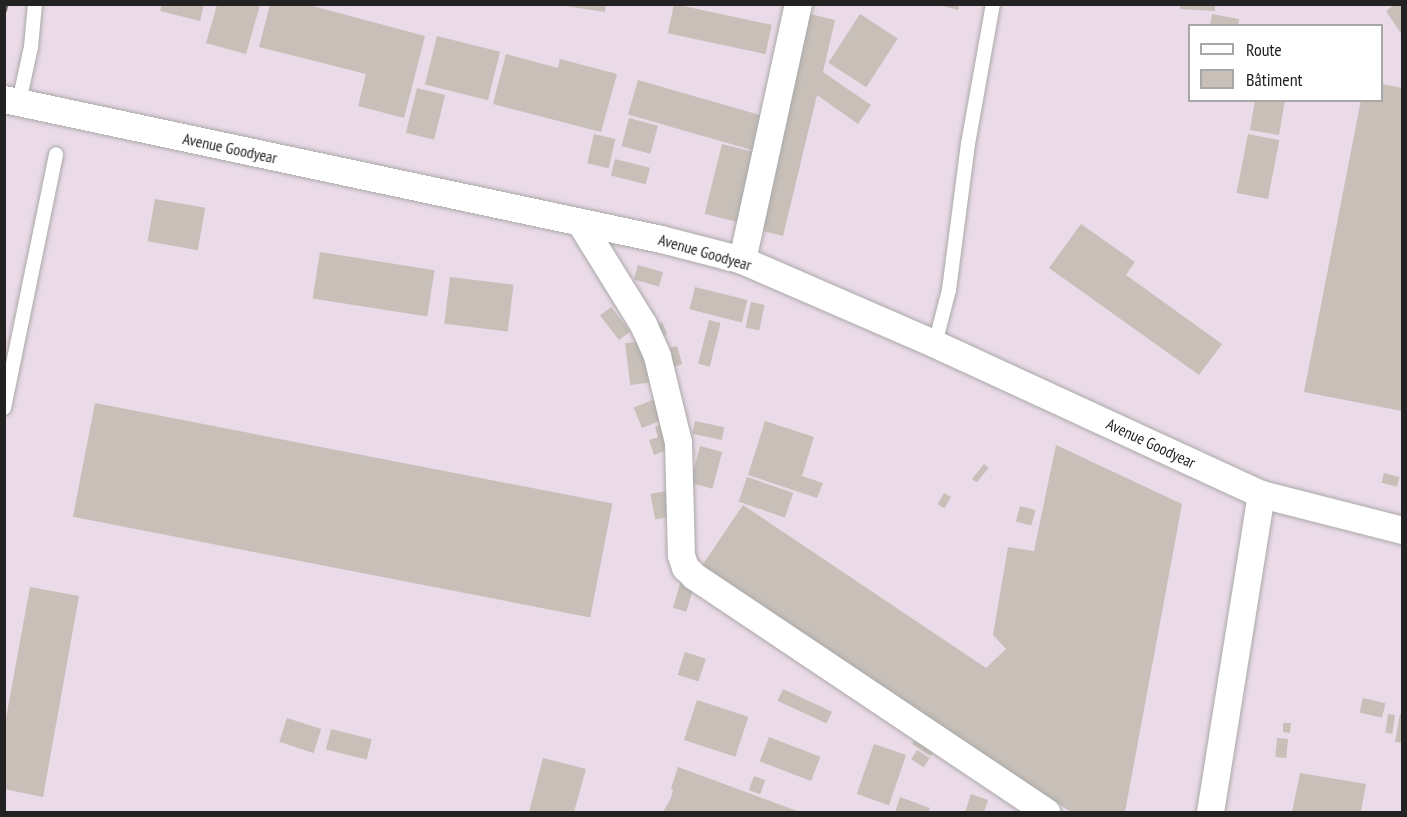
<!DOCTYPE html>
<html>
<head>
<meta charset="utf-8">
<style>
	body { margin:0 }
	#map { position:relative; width:1407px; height:817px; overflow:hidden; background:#f2efe9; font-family:"PT Sans Narrow",sans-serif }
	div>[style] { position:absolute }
	.industrial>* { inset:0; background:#ebdbe8 }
	.building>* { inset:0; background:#c7bfb8; transform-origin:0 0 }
	.roads { filter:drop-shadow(0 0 2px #a9a9a9) drop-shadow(0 0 2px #a9a9a9) }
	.service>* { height:14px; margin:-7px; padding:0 7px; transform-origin:7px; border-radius:7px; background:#fff }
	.minor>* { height:27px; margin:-13.5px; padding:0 13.5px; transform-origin:13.5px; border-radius:13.5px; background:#fff }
	.rail>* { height:4.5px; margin-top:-2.25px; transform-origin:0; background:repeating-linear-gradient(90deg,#707070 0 12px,transparent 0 24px) }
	span { translate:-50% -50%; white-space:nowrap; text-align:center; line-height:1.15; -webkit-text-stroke:6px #fff; paint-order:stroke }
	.street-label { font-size:16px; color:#222 }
	.frame { position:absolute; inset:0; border:6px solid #222; pointer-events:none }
	.legend { position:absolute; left:1188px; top:24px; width:195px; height:78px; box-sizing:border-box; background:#fff; border:2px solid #a7a7a7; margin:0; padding:8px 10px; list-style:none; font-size:18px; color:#222 }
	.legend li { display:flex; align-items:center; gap:12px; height:30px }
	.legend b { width:30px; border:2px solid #a7a7a7 }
</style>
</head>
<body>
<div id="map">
	<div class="industrial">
		<i style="clip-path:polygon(evenodd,5px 5px,1402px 5px,1402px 812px,5px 812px,5px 5px,1190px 26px,1382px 26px,1382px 100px,1190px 100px,1190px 26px)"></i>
	</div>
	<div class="building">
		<i style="clip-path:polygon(162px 4px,204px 4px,200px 21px,160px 11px)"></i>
		<i style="clip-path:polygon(270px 4px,305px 4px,425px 36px,404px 118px,358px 106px,366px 74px,259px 47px)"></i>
		<i style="clip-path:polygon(552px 4px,606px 4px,605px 12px)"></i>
		<i style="left:674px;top:4px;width:100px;height:30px;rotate:12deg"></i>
		<i style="clip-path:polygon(935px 4px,959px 4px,958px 10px)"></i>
		<i style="clip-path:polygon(1180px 4px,1215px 4px,1215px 11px,1180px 9px)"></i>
		<i style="clip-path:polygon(1395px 4px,1402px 4px,1402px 35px,1386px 11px)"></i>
		<i style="clip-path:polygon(217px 5px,260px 5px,246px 54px,206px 43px)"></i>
		<i style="clip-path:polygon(810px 14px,835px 20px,823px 72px,871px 105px,858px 124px,817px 95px,783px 236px,759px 230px)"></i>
		<i style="left:860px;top:14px;width:45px;height:58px;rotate:33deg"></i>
		<i style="clip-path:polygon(1212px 14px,1239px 19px,1238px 26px,1210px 26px)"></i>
		<i style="left:437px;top:36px;width:65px;height:50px;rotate:14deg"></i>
		<i style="clip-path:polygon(506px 54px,558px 68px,560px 59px,617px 74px,601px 132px,493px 104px)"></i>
		<i style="left:638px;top:80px;width:133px;height:36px;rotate:16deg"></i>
		<i style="clip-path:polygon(1382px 84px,1402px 88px,1402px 411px,1304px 392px,1361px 100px,1382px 100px)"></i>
		<i style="left:417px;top:88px;width:29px;height:46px;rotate:14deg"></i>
		<i style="clip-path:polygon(1255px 100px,1285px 100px,1279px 135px,1250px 130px)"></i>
		<i style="left:629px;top:118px;width:30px;height:29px;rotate:15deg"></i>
		<i style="left:594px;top:134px;width:22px;height:30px;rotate:13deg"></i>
		<i style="left:1248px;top:134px;width:32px;height:60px;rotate:11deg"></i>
		<i style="left:722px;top:144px;width:40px;height:72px;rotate:14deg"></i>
		<i style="left:615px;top:159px;width:36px;height:17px;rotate:14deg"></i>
		<i style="left:155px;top:199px;width:51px;height:43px;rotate:10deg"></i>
		<i style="clip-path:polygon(1081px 224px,1135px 262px,1126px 275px,1222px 344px,1199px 375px,1049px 268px)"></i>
		<i style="left:320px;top:252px;width:116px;height:47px;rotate:9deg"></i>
		<i style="left:638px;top:265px;width:26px;height:15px;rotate:16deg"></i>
		<i style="left:450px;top:277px;width:64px;height:47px;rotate:7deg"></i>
		<i style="left:695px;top:287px;width:54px;height:23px;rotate:14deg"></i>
		<i style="left:751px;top:302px;width:14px;height:26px;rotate:12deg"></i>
		<i style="left:611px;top:307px;width:31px;height:14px;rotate:52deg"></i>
		<i style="left:709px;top:320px;width:12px;height:45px;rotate:14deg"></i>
		<i style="clip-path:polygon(662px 322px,667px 334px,655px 341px,649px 329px)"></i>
		<i style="left:644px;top:341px;width:42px;height:19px;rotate:83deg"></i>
		<i style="left:677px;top:346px;width:19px;height:16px;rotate:74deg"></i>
		<i style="left:655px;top:399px;width:22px;height:23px;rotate:68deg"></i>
		<i style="left:95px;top:403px;width:527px;height:116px;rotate:11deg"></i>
		<i style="left:695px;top:421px;width:30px;height:13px;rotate:12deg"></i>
		<i style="clip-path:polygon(765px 421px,814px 437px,802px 476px,823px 483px,817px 498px,748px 475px)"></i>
		<i style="clip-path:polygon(664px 424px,672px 448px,654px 455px,649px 440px,658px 437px,655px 427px)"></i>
		<i style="clip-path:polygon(1056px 445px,1182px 504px,1125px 812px,1071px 812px,701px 567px,743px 505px,986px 668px,1006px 649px,993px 635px,1008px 547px,1034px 551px)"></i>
		<i style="left:700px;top:446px;width:23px;height:38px;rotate:15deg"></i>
		<i style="left:984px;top:464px;width:6px;height:19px;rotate:39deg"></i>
		<i style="left:1384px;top:473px;width:16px;height:10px;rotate:15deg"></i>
		<i style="left:747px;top:477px;width:49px;height:26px;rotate:19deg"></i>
		<i style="left:671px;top:490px;width:26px;height:21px;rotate:79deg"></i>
		<i style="left:944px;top:493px;width:8px;height:13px;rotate:30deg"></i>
		<i style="left:1020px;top:506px;width:16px;height:16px;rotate:15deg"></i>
		<i style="left:681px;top:581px;width:14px;height:28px;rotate:17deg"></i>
		<i style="clip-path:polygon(30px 587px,79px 596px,43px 797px,4px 789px,4px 729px)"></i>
		<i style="left:685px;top:652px;width:22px;height:24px;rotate:18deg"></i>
		<i style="left:783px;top:689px;width:54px;height:13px;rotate:25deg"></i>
		<i style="left:1363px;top:698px;width:23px;height:15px;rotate:13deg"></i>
		<i style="left:697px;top:700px;width:54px;height:42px;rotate:18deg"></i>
		<i style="left:1388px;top:714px;width:7px;height:19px;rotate:8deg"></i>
		<i style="clip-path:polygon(1400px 714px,1402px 714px,1402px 743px,1395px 742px)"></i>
		<i style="left:287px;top:718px;width:36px;height:25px;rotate:18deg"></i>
		<i style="clip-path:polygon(1283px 723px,1291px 723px,1290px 733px,1283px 732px)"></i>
		<i style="left:331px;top:729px;width:42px;height:21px;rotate:14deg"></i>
		<i style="left:919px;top:734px;width:22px;height:12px;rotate:34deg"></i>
		<i style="left:769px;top:737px;width:55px;height:26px;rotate:21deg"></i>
		<i style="left:1277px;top:738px;width:11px;height:19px;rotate:5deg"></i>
		<i style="left:874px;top:744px;width:34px;height:53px;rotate:19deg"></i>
		<i style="left:917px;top:750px;width:15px;height:11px;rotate:32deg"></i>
		<i style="clip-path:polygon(543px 758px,586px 769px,574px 812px,529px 812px)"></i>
		<i style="clip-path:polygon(678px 767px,800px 812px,663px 812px,671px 798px,673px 790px,671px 788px)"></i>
		<i style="clip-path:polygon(1300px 773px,1366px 784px,1361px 812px,1292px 812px)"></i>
		<i style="left:754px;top:776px;width:12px;height:15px;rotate:20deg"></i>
		<i style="clip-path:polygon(971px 794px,988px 800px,984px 812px,965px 812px)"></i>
		<i style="clip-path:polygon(900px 797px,930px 808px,928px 812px,895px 812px)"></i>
	</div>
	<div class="roads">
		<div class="service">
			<i style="left:19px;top:102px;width:56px;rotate:-77.7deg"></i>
			<i style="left:31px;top:47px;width:43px;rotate:-84.7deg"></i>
			<i style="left:935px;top:344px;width:56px;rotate:-75.5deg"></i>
			<i style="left:949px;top:290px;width:147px;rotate:-82.6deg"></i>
			<i style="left:968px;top:144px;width:142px;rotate:-79.9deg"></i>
			<i style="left:4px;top:408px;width:259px;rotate:-78.4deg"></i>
		</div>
		<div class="minor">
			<i style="left:4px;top:99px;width:672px;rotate:12.03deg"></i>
			<i style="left:661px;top:239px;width:84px;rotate:14.5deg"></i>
			<i style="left:742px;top:260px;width:210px;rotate:23.5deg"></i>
			<i style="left:935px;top:344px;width:359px;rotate:24.7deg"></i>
			<i style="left:1261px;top:494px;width:146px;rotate:14.3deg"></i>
			<i style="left:581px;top:224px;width:118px;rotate:58.2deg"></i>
			<i style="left:643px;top:324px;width:35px;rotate:66deg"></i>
			<i style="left:657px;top:356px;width:89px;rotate:76.3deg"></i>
			<i style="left:678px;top:442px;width:113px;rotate:88.5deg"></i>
			<i style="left:681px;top:555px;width:13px;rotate:72deg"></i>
			<i style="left:685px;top:567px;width:13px;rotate:45deg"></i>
			<i style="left:694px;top:576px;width:424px;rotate:33.8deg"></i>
			<i style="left:742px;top:260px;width:262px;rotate:-77.7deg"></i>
			<i style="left:1210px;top:812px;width:322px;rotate:-80.9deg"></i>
		</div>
	</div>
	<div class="rail">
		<i style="left:4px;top:11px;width:7px;rotate:-74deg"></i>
	</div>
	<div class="street-label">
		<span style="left:230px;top:148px;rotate:12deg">Avenue Goodyear</span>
		<span style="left:705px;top:252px;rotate:16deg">Avenue Goodyear</span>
		<span style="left:1151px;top:443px;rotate:25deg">Avenue Goodyear</span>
	</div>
	<div class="frame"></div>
	<ul class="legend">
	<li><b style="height:8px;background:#fff"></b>Route</li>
	<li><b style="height:16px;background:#c7bfb8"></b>Bâtiment</li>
	</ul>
</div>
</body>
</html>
